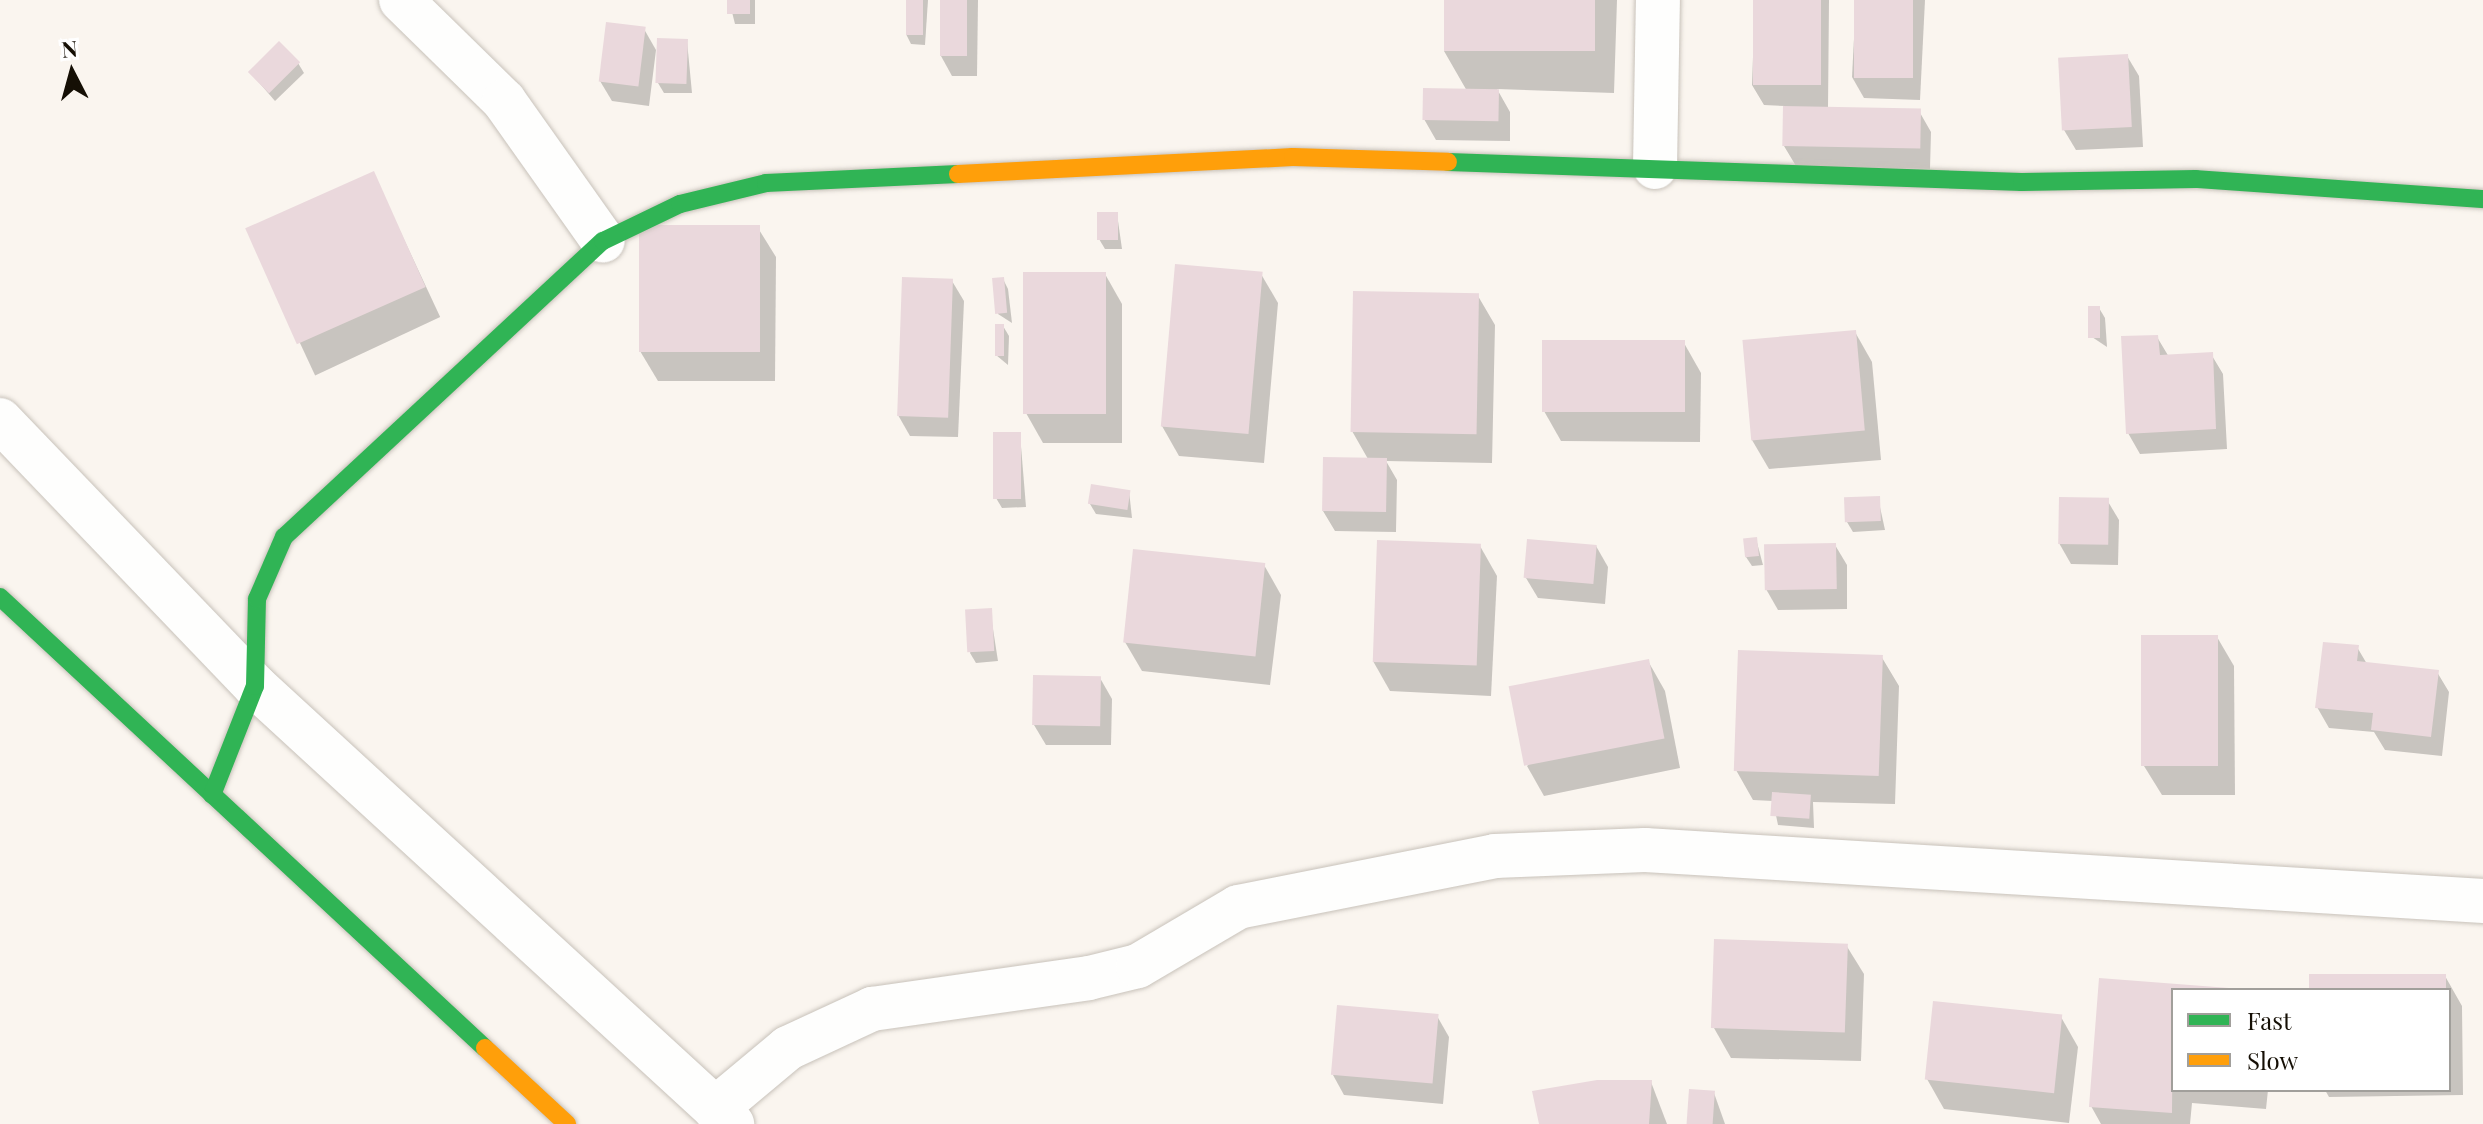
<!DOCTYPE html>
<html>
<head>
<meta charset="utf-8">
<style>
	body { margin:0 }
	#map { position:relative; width:2483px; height:1124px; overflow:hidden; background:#faf5ef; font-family:"Playfair Display",serif }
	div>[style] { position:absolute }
	.shadow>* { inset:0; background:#0003; transform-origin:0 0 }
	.building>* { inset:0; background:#ead8dc; transform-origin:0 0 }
	.roads { filter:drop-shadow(0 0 2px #c8c2ba) drop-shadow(0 0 2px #c8c2ba) }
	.street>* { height:44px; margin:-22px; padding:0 22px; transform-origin:22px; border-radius:22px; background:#fefefd }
	.fast>* { height:18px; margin:-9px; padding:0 9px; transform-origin:9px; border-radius:9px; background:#30b455 }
	.slow>* { height:18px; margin:-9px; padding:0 9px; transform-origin:9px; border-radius:9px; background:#ff9f0a }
	span { translate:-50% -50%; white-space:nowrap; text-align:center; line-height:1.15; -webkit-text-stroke:6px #fff; paint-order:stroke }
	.legend { position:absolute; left:2171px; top:988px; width:280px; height:104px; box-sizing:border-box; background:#fff; border:2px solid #a19f9b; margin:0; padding:10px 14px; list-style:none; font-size:24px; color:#150f05 }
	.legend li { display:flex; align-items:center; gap:16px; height:40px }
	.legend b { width:40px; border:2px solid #a19f9b }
	.north { position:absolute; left:32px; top:32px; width:80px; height:80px; -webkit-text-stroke:6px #fff; paint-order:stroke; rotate:354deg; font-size:22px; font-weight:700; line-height:32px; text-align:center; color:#150f05 }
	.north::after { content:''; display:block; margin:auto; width:28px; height:36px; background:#150f05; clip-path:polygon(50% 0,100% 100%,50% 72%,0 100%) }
</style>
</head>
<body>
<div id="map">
	<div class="shadow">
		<i style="clip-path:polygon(729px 0,755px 0,755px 24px,735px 24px)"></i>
		<i style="clip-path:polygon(908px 0,928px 0,925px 45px,911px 44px,906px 34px)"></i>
		<i style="clip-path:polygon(941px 0,978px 0,977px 76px,952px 76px,941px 56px)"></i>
		<i style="clip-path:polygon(1446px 0,1617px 0,1614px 93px,1497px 89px,1510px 112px,1510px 141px,1436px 140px,1424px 119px,1467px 91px,1444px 51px)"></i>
		<i style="clip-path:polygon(1755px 0,1829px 0,1828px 109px,1919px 111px,1931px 132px,1930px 169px,1796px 166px,1784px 146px,1785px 106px,1764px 105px,1752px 85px)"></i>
		<i style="clip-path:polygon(1856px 0,1925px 0,1920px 100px,1864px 98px,1852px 77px)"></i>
		<i style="clip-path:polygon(644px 29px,656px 50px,649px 106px,612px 101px,600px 81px)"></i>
		<i style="clip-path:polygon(687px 41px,692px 93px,664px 93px,658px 83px)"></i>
		<i style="clip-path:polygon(2127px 56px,2139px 76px,2143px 147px,2076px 150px,2064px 130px)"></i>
		<i style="clip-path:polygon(298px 63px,304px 73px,275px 101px,249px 71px)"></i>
		<i style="left:373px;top:173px;width:159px;height:138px;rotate:65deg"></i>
		<i style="clip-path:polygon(1117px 214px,1122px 249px,1105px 249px,1099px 239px)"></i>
		<i style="clip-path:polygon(758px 228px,776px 257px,775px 381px,658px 381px,640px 351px)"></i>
		<i style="clip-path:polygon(1105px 274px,1122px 304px,1122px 443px,1043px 443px,1026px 413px)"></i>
		<i style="clip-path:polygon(1261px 274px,1278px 303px,1264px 463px,1179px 456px,1162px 426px)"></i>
		<i style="clip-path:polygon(1003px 279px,1008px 289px,1012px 323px,998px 314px)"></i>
		<i style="clip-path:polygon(952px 281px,964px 301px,958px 437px,910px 436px,898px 415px)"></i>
		<i style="clip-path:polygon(1478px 296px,1495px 325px,1492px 463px,1386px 461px,1397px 480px,1396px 532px,1335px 531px,1323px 511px,1368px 459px,1352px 431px)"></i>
		<i style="clip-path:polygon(2099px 308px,2105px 318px,2107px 347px,2092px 337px)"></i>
		<i style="clip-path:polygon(1003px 326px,1009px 336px,1008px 365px,996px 355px)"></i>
		<i style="clip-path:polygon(1855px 332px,1872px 362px,1881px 460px,1769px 469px,1752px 440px)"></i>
		<i style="clip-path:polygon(2157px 337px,2169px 357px,2211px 354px,2223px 374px,2227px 449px,2140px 454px,2128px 433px)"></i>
		<i style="clip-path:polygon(1684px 343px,1701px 373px,1700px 442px,1561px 441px,1544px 411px)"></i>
		<i style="clip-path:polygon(1020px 434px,1026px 507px,1002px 508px,996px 498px)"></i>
		<i style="clip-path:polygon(1129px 491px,1132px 518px,1096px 514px,1090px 504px)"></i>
		<i style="clip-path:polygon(1878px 498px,1885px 530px,1853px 532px,1847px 522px)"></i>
		<i style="clip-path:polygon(2107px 500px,2119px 520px,2118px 565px,2071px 564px,2059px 543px)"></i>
		<i style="clip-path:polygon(1756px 539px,1763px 565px,1752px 566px,1746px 557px)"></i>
		<i style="clip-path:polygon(1835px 545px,1847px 565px,1847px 609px,1778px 610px,1766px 589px)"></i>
		<i style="clip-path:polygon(1480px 546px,1497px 576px,1491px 696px,1390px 691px,1373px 661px)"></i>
		<i style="clip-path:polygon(1596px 546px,1608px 567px,1605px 604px,1538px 598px,1526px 578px)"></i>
		<i style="clip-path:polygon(1264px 565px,1281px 595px,1270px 685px,1142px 671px,1125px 642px)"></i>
		<i style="clip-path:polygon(990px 610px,998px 661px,976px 663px,970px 653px)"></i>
		<i style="clip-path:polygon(2217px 637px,2234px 666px,2235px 795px,2162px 795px,2144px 766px)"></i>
		<i style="clip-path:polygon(2357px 647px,2367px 664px,2437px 672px,2449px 692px,2442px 756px,2385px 750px,2374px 732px,2329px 728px,2317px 707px)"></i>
		<i style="clip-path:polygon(1881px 656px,1899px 686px,1895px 804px,1813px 802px,1814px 828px,1778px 825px,1773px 801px,1753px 800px,1736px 770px)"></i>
		<i style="clip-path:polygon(1648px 661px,1665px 691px,1680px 768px,1544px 796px,1527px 766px)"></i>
		<i style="clip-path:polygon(1100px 678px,1112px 699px,1111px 745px,1046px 745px,1034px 725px)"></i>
		<i style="clip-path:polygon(1846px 945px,1864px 974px,1861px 1061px,1731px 1058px,1714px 1028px)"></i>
		<i style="clip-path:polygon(2445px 976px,2462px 1006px,2463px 1095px,2329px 1097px,2325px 1090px,2449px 1090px,2449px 990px,2311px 990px)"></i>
		<i style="clip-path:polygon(2101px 980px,2233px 990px,2173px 990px,2173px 1090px,2268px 1090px,2266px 1109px,2192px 1103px,2190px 1124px,2101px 1124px,2091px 1106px)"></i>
		<i style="clip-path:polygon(1437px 1016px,1449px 1037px,1443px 1104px,1344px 1095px,1333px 1075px)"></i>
		<i style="clip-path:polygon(2061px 1017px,2078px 1047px,2069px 1123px,1944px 1109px,1927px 1079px)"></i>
		<i style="clip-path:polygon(1651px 1082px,1667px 1124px,1541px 1124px)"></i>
		<i style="clip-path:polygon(1714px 1093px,1725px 1124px,1688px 1124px)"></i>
	</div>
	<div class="building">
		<i style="left:727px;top:0;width:23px;height:14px"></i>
		<i style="left:906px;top:0;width:17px;height:35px"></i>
		<i style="left:940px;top:0;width:27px;height:56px"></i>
		<i style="left:1444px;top:0;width:151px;height:51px"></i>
		<i style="left:1753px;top:0;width:68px;height:85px"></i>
		<i style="left:1854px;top:0;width:59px;height:78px"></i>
		<i style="left:606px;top:22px;width:40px;height:60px;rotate:7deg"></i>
		<i style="left:657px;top:38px;width:31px;height:45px;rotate:2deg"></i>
		<i style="left:279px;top:41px;width:30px;height:44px;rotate:45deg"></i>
		<i style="left:2128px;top:54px;width:73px;height:70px;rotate:87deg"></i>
		<i style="left:1423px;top:88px;width:76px;height:32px;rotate:1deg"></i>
		<i style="left:1783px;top:106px;width:138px;height:40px;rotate:1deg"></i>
		<i style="left:374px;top:171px;width:127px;height:141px;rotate:66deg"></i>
		<i style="left:1118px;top:212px;width:28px;height:21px;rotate:90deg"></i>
		<i style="left:639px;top:225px;width:121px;height:127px"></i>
		<i style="left:1175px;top:264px;width:88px;height:163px;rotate:5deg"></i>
		<i style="left:1023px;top:272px;width:83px;height:142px"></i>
		<i style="left:902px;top:277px;width:51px;height:139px;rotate:2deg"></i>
		<i style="left:1004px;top:277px;width:36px;height:12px;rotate:85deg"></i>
		<i style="left:1353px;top:291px;width:126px;height:141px;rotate:1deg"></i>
		<i style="left:2088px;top:306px;width:12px;height:32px"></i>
		<i style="left:995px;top:324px;width:9px;height:32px"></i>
		<i style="left:1856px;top:330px;width:101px;height:114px;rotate:85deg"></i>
		<i style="clip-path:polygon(2158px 335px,2160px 355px,2213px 352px,2216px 429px,2126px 434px,2121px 336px)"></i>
		<i style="left:1542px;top:340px;width:143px;height:72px"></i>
		<i style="left:993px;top:432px;width:28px;height:67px"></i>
		<i style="left:1323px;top:457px;width:64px;height:54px;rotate:1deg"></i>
		<i style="left:1091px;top:484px;width:40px;height:20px;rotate:9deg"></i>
		<i style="left:1880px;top:496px;width:25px;height:36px;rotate:88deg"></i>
		<i style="left:2059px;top:497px;width:50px;height:47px;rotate:1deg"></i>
		<i style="left:1757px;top:537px;width:19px;height:14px;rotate:84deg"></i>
		<i style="left:1527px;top:539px;width:70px;height:39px;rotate:5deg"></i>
		<i style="left:1377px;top:540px;width:104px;height:122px;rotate:2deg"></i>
		<i style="left:1836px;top:543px;width:46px;height:72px;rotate:89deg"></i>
		<i style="left:1133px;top:549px;width:133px;height:94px;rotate:6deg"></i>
		<i style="left:992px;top:608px;width:43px;height:27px;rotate:87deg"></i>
		<i style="left:2218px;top:635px;width:131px;height:77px;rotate:90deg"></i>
		<i style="clip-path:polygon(2323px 642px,2359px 645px,2357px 661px,2439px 670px,2431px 737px,2371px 730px,2373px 713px,2315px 708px)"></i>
		<i style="left:1738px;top:650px;width:145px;height:121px;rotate:2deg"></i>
		<i style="left:1649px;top:659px;width:81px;height:143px;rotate:79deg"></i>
		<i style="left:1033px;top:675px;width:68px;height:50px;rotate:1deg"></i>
		<i style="left:1772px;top:792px;width:39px;height:24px;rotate:4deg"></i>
		<i style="left:1714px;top:939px;width:134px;height:89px;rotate:2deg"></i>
		<i style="left:2446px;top:974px;width:16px;height:137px;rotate:90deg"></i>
		<i style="clip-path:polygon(2099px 978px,2229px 988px,2173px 990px,2172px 1113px,2089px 1107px)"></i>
		<i style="left:1933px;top:1001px;width:130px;height:79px;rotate:6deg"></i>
		<i style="left:1337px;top:1005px;width:102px;height:70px;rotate:5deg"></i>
		<i style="clip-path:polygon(1597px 1080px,1652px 1080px,1649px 1124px,1539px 1124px,1532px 1091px)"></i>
		<i style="left:1689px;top:1089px;width:26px;height:35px;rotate:4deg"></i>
	</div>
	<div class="roads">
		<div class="street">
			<i style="left:401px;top:0;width:144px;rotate:44.4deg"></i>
			<i style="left:504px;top:101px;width:171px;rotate:54.7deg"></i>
			<i style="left:1655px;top:167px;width:167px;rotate:-89deg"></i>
			<i style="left:0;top:420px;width:368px;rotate:46.2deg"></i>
			<i style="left:255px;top:686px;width:648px;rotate:42.56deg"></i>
			<i style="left:715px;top:1109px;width:95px;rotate:-39.9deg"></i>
			<i style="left:788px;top:1048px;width:93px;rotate:-24.9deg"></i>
			<i style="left:872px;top:1009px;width:219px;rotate:-8.1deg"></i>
			<i style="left:1089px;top:978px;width:50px;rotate:-13.8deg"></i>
			<i style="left:1138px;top:966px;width:116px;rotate:-30.5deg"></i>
			<i style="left:1238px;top:907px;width:262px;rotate:-11.2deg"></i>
			<i style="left:1495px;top:856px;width:150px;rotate:-2.3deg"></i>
			<i style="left:1645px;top:850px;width:840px;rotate:3.48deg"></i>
		</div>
		<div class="fast">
			<i style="left:1448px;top:162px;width:574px;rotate:2deg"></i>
			<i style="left:2022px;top:182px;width:174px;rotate:-1deg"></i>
			<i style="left:2196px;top:179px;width:288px;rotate:4deg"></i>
			<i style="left:0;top:597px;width:662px;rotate:42.92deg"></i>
			<i style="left:212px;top:795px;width:117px;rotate:-68.5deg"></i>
			<i style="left:255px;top:686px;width:87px;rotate:-88.7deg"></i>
			<i style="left:257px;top:599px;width:68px;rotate:-66.5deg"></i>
			<i style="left:284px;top:537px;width:435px;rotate:-42.9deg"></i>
			<i style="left:603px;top:241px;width:85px;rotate:-25.7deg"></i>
			<i style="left:680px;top:204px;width:89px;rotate:-13.7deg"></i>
			<i style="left:766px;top:183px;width:192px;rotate:-2.7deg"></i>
		</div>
		<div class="slow">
			<i style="left:958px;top:174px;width:335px;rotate:-2.9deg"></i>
			<i style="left:1293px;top:157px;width:155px;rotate:1.8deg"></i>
			<i style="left:485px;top:1048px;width:112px;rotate:42.8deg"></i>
		</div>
	</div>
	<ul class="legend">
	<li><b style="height:10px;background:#30b455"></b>Fast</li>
	<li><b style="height:10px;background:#ff9f0a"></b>Slow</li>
	</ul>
	<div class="north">N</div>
</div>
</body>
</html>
